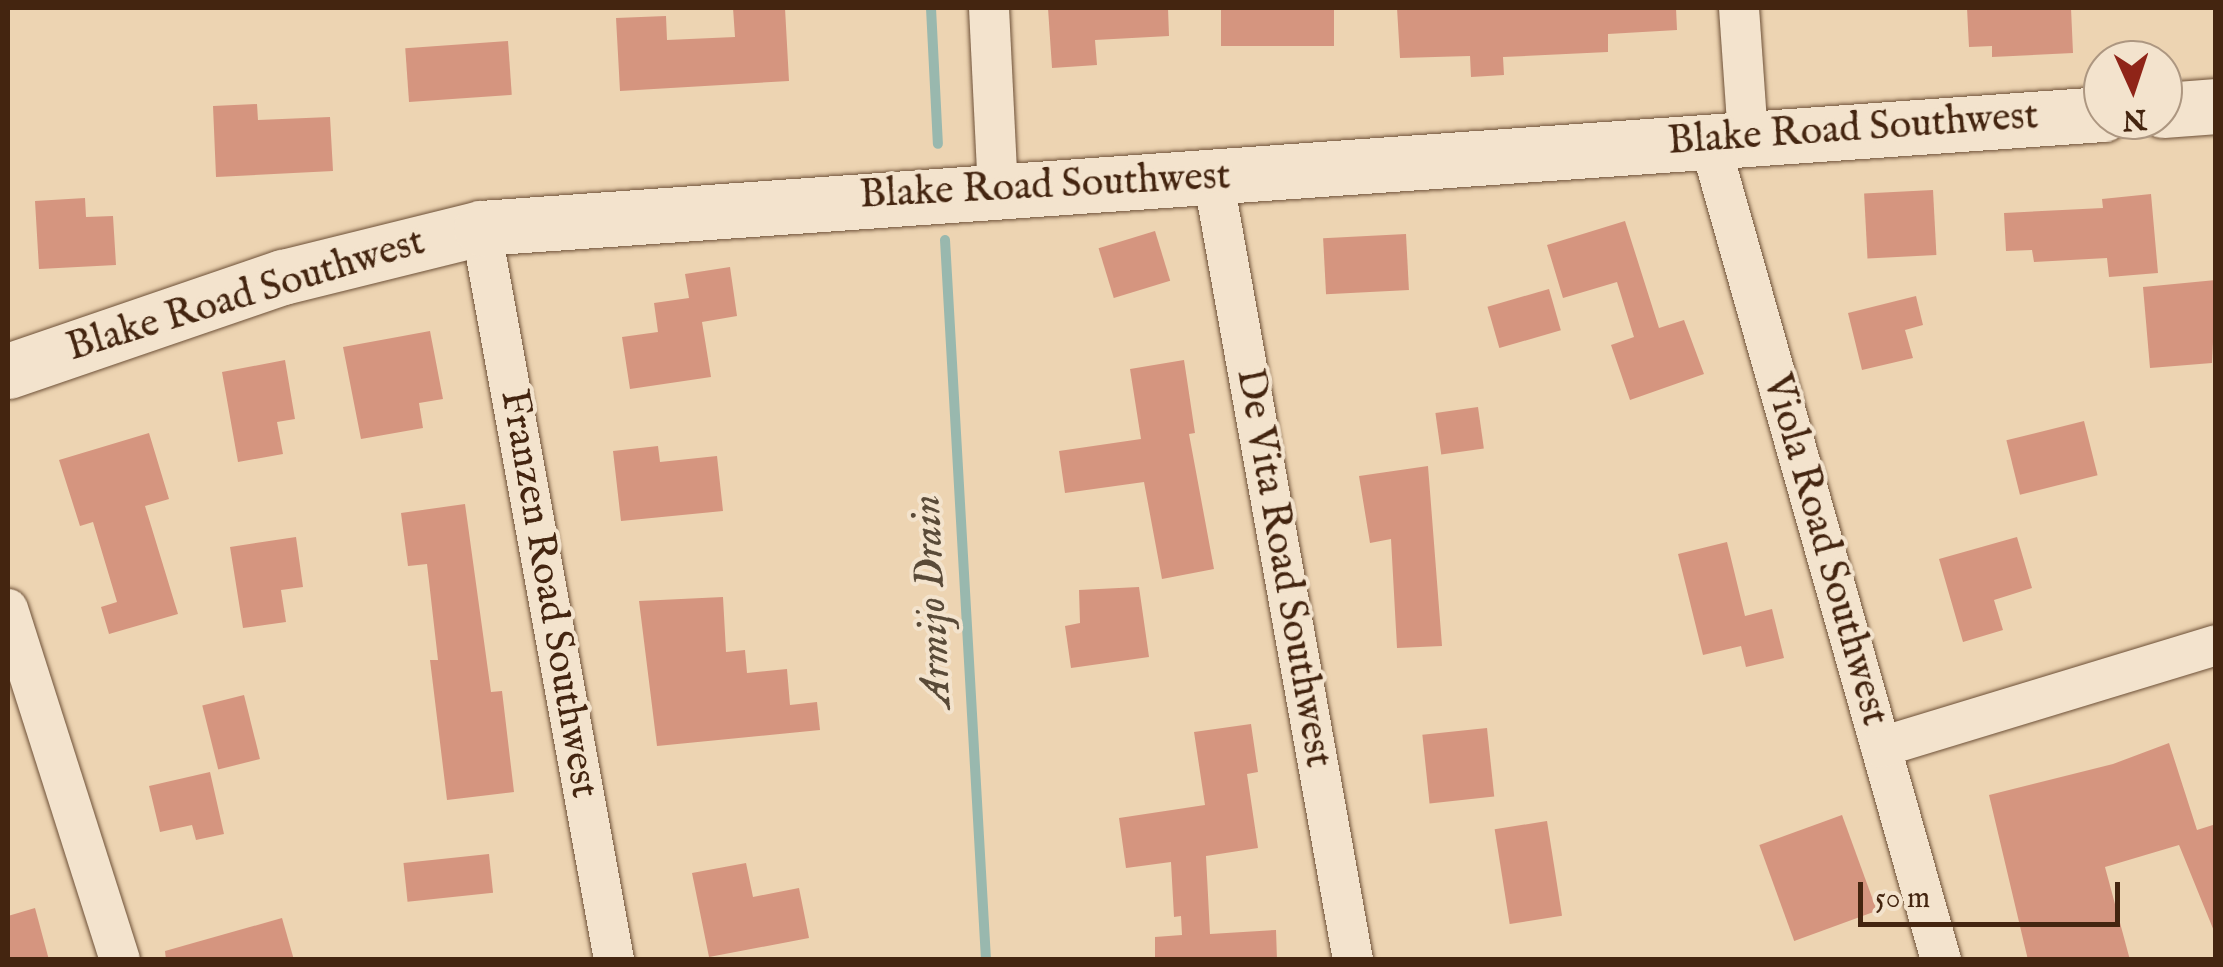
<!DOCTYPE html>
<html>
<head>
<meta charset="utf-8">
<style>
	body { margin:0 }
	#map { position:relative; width:2223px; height:967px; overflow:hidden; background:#edd4b2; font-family:"IM FELL English",serif }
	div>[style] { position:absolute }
	.stream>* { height:10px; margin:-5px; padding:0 5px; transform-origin:5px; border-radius:5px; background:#99b8ae }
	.building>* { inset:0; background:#d5957f; transform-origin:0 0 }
	.roads { filter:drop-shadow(0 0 2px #6e5138) drop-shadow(0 0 2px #6e5138) }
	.street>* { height:40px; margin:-20px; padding:0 20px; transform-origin:20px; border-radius:20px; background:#f3e3cd }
	.secondary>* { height:55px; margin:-27.5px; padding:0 27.5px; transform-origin:27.5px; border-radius:27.5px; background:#f3e3cd }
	span { translate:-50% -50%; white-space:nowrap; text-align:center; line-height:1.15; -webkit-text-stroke:8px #f3e3cd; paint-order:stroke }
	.street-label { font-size:40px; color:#442510 }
	.water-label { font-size:42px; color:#594a38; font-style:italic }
	.frame { position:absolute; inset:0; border:10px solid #442510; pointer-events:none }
	.north { position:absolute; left:2083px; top:40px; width:100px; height:100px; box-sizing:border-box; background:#f3e3cd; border:2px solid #ad9781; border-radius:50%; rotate:177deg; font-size:28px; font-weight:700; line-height:40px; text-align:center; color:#442510 }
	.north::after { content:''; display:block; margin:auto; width:35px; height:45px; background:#8f2418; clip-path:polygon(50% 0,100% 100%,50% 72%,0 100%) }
	.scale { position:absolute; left:1858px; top:882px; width:262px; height:45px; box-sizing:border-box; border:5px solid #442510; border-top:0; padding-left:12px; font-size:30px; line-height:35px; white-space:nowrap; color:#442510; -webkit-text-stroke:8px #f3e3cd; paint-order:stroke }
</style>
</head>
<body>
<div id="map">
	<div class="stream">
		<i style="left:931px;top:8px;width:136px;rotate:87.1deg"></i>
		<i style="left:945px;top:240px;width:721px;rotate:86.74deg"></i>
	</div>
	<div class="building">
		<i style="clip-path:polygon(733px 8px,785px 8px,789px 81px,620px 91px,616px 18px,666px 16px,667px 40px,735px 37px)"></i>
		<i style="clip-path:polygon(1048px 8px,1168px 8px,1169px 36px,1095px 40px,1097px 65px,1052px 68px)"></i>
		<i style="left:1221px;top:8px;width:113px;height:38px"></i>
		<i style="clip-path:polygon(1397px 8px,1676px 8px,1677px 30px,1608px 34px,1608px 52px,1503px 57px,1504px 75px,1471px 77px,1470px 56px,1400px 58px)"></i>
		<i style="clip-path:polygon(1967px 8px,2071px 8px,2073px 53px,1992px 57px,1992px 46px,1969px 47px)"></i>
		<i style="left:508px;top:41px;width:54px;height:103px;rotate:86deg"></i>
		<i style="clip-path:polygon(257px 104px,258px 120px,330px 117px,333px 171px,216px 177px,213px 106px)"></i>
		<i style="left:1933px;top:190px;width:65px;height:69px;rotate:87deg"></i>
		<i style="clip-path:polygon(2151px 194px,2158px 273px,2109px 277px,2107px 258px,2034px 262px,2032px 250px,2006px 251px,2004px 213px,2103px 208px,2102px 199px)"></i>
		<i style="clip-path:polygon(85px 198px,86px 217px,113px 216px,116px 265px,39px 269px,35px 201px)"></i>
		<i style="clip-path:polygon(1625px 221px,1659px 328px,1684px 320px,1704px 374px,1630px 400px,1611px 345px,1634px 337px,1617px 282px,1563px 298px,1547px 245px)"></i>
		<i style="left:1155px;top:231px;width:52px;height:59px;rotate:73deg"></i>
		<i style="left:1406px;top:234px;width:56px;height:83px;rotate:87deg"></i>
		<i style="clip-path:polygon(730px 267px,737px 316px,702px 322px,711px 377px,630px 389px,622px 337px,658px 332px,654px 303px,689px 298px,685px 274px)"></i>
		<i style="clip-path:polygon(2216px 280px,2212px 363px,2150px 368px,2143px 287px)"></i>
		<i style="left:1549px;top:289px;width:43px;height:64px;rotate:74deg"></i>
		<i style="clip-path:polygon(1916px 296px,1923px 325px,1905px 330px,1913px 358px,1862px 370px,1848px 313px)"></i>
		<i style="clip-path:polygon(430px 331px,443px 399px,419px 403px,423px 428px,361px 439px,343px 347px)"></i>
		<i style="clip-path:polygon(285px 360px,295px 419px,277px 422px,283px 454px,238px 462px,222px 372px)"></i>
		<i style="clip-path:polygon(1184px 360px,1195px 433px,1189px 434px,1214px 569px,1162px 579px,1144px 482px,1065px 493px,1059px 451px,1141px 439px,1130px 369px)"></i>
		<i style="left:1478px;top:407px;width:42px;height:43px;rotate:82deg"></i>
		<i style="left:2084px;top:421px;width:56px;height:80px;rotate:76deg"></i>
		<i style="clip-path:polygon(149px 433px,169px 499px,145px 506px,178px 614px,109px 634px,101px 607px,117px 602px,93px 522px,80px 526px,59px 460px)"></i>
		<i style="clip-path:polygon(658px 446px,660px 462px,717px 456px,723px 511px,621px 521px,613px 451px)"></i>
		<i style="clip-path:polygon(1428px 466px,1442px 646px,1397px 648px,1391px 539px,1370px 543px,1359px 476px)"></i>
		<i style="clip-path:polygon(465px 504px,491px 692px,502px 691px,514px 792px,447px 800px,430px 660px,438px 660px,427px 564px,408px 566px,401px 513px)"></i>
		<i style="clip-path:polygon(296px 537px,303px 587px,281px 590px,286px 622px,243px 628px,230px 547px)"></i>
		<i style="clip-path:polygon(2017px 537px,2032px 588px,1994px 600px,2003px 630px,1963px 642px,1939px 559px)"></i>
		<i style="clip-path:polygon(1727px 542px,1745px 616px,1772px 609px,1784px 658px,1746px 667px,1741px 646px,1703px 655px,1678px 554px)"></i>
		<i style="clip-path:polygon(1139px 587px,1149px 657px,1071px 668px,1065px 626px,1080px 623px,1079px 590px)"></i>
		<i style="clip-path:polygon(723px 597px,726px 652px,745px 650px,747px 673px,787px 669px,790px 705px,817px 702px,820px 730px,657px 746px,639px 601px)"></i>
		<i style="left:244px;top:695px;width:66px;height:43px;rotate:76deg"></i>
		<i style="clip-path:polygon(1251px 724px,1258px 772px,1247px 774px,1258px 848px,1206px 856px,1210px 934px,1276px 930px,1277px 960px,1155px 960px,1155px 937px,1182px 935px,1181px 916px,1174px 917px,1171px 862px,1126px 868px,1119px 818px,1205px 805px,1194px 732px)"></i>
		<i style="left:1487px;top:728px;width:69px;height:65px;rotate:84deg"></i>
		<i style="clip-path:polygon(2169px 743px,2197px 830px,2216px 824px,2216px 936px,2179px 845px,2105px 867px,2130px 960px,2028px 960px,1989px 795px,2113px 764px)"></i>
		<i style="clip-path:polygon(210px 772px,224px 834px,196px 840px,192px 825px,160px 832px,149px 786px)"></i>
		<i style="left:1842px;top:815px;width:102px;height:88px;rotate:70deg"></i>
		<i style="left:1547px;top:821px;width:96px;height:53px;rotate:81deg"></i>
		<i style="left:489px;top:854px;width:39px;height:86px;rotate:84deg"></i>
		<i style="clip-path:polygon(746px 863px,753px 897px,799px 888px,809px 938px,709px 957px,692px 873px)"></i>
		<i style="clip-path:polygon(35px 908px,49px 960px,8px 960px,8px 916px)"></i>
		<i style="clip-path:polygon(282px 918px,294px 960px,166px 960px,165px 951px)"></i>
	</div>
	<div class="roads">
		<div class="street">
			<i style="left:989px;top:8px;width:182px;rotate:87.2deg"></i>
			<i style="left:1739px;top:8px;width:130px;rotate:86deg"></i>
			<i style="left:1709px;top:140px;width:852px;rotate:74.2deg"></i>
			<i style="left:1213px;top:177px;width:795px;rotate:79.86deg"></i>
			<i style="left:481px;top:228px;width:744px;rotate:79.7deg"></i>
			<i style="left:8px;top:609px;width:368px;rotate:72.3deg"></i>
			<i style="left:1881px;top:747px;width:350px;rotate:-16.9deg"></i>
		</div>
		<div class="secondary">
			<i style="left:2163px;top:110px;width:53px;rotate:-4.3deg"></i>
			<i style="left:8px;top:371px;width:291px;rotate:-18.9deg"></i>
			<i style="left:283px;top:277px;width:204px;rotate:-13.9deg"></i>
			<i style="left:481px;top:228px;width:1626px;rotate:-4.02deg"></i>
		</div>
	</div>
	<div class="street-label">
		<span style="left:1853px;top:130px;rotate:-4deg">Blake Road Southwest</span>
		<span style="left:1045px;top:187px;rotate:-3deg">Blake Road Southwest</span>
		<span style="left:246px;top:296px;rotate:-17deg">Blake Road Southwest</span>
		<span style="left:1825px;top:550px;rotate:74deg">Viola Road Southwest</span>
		<span style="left:1283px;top:568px;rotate:80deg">De Vita Road Southwest</span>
		<span style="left:548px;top:594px;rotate:80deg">Franzen Road Southwest</span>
	</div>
	<div class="water-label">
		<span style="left:933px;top:601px;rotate:-93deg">Armijo Drain</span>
	</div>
	<div class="frame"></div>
	<div class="north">N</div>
	<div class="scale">50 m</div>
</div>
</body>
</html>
